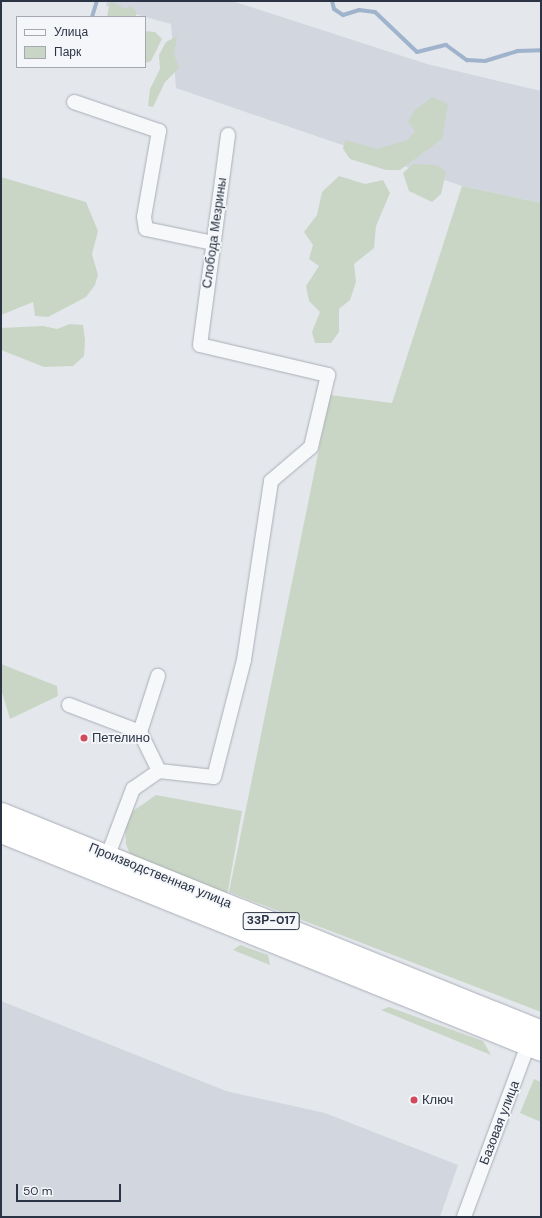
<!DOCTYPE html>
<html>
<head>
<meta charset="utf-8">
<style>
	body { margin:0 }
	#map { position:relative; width:542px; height:1218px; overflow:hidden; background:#e4e7ec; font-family:"DM Sans",sans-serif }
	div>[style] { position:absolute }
	.built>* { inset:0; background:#d2d6de }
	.green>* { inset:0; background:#c9d6c5 }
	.stream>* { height:4px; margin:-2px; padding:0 2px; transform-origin:2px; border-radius:2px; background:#9fb4cc }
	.roads { filter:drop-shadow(0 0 1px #a9aeb7) drop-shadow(0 0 1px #a9aeb7) }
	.minor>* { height:14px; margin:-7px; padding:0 7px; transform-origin:7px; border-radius:7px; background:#f7f8fa }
	.highway>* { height:21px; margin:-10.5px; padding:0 10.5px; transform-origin:10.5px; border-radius:10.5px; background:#fff }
	.dots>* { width:11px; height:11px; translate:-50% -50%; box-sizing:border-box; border:2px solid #f4f6f9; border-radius:50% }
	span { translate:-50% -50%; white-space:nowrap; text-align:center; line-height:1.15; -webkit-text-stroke:3.5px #f4f6f9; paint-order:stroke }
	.shield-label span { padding:1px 3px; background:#f4f6f9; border:1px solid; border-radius:3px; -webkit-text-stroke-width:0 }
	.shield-label { font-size:12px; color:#2b3445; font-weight:700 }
	.street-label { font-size:13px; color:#2b3445 }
	.poi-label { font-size:13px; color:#2b3445 }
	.left { translate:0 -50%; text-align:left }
	.frame { position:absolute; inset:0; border:2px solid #2b3445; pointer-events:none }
	.legend { position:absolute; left:16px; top:16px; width:130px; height:52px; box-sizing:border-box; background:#f4f6f9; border:1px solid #a4a8b1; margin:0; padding:5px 7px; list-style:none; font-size:12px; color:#2b3445 }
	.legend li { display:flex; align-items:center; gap:8px; height:20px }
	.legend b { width:20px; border:1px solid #a4a8b1 }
	.scale { position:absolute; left:16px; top:1184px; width:105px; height:18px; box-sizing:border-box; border:2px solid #2b3445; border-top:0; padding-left:5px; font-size:12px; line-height:14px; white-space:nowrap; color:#2b3445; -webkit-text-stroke:3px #f4f6f9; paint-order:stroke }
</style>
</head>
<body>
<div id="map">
	<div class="built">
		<i style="clip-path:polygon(107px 1px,232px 1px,427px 64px,541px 91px,541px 203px,462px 186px,176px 88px,171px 24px,106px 6px)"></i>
		<i style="clip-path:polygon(1px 1001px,226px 1091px,325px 1113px,458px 1165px,440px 1217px,1px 1217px)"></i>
	</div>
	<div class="green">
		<i style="clip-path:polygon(110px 1px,125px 9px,130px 6px,136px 11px,136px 17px,107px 17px)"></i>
		<i style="clip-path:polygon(145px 31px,155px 32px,162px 39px,151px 61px,145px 63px)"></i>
		<i style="clip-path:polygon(177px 36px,174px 54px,179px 68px,165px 82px,153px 107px,148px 106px,150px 89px,160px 69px,159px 55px,166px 42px)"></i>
		<i style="clip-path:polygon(432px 97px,448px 104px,442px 139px,400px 170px,386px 170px,350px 159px,343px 149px,345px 140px,377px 149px,408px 140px,415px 131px,408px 122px,414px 111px)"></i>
		<i style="clip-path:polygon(413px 164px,437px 165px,446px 172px,441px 194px,432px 202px,409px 191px,403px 173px)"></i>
		<i style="clip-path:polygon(339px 176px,365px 184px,383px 180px,390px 193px,376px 226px,374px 248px,354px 264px,356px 282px,350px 300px,339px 309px,339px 332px,331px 343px,315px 343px,312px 332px,320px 312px,309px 301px,306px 286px,319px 266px,309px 259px,313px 245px,304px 232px,317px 215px,322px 192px)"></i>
		<i style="clip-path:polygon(1px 177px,86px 202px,98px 231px,92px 254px,98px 275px,95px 285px,86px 297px,48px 317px,35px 316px,33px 302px,1px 315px)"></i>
		<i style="clip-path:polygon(462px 186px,541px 203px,541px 1012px,229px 892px,330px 395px,392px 403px)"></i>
		<i style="clip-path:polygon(70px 324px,83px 325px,85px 340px,84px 356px,73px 366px,44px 367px,1px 350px,1px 328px,43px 326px,57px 329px)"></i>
		<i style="clip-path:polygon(1px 664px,57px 686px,58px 696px,10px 719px,1px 689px)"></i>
		<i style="clip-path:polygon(156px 795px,242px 811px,227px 896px,131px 857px,126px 844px,125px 827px,133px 811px)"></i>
		<i style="clip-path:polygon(240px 945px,268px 955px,270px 965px,233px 950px)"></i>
		<i style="clip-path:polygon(389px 1007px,483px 1041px,491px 1055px,381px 1010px)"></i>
		<i style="clip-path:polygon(534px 1079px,541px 1082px,541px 1122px,520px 1113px)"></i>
	</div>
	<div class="stream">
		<i style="left:332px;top:1px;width:8px;rotate:76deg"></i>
		<i style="left:334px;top:9px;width:11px;rotate:34deg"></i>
		<i style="left:343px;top:15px;width:17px;rotate:-17deg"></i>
		<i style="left:359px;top:10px;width:16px;rotate:7deg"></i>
		<i style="left:375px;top:12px;width:58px;rotate:43.6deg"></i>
		<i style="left:417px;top:52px;width:30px;rotate:-14deg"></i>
		<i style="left:446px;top:45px;width:26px;rotate:36deg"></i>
		<i style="left:467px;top:60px;width:18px;rotate:3deg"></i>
		<i style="left:485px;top:61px;width:34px;rotate:-17deg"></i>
		<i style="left:517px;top:51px;width:24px;rotate:-2deg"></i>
		<i style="left:92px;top:17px;width:17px;rotate:-73deg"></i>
	</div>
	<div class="roads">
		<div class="minor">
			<i style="left:74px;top:102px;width:90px;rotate:18.8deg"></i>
			<i style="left:159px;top:131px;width:87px;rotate:99.9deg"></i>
			<i style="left:144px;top:217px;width:12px;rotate:81deg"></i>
			<i style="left:146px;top:229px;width:68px;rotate:11.8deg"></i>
			<i style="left:69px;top:705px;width:76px;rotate:20.8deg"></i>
			<i style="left:140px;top:732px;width:43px;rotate:64deg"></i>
			<i style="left:140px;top:732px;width:59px;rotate:-72.2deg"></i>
			<i style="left:108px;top:855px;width:71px;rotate:-69.3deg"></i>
			<i style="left:133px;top:789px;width:32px;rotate:-35deg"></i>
			<i style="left:159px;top:771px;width:55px;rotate:6.2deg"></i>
			<i style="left:214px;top:777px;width:121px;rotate:-75.6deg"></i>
			<i style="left:244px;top:660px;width:181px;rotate:-81.4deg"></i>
			<i style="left:271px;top:481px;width:52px;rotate:-40.4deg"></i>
			<i style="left:311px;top:447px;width:74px;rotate:-76.7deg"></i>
			<i style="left:328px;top:375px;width:131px;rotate:-166.8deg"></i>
			<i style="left:200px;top:345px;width:212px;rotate:-82.4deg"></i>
			<i style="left:464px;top:1217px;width:184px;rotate:-69.6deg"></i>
		</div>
		<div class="highway">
			<i style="left:1px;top:813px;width:582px;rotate:21.98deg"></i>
			<i style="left:1px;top:832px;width:582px;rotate:21.98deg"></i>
		</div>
	</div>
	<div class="dots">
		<i style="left:84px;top:738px;background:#d1495b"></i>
		<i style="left:414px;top:1100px;background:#d1495b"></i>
	</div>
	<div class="shield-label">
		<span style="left:271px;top:921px">33Р-017</span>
	</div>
	<div class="street-label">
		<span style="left:215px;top:233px;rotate:-82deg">Слобода Мезрины</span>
		<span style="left:160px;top:876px;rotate:22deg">Производственная улица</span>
		<span style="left:500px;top:1123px;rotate:-69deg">Базовая улица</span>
	</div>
	<div class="poi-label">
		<span class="left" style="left:92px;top:738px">Петелино</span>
		<span class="left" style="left:422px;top:1100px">Ключ</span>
	</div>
	<div class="frame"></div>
	<ul class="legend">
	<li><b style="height:5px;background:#f7f8fa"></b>Улица</li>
	<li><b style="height:11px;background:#c9d6c5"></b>Парк</li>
	</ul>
	<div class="scale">50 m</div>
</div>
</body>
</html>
